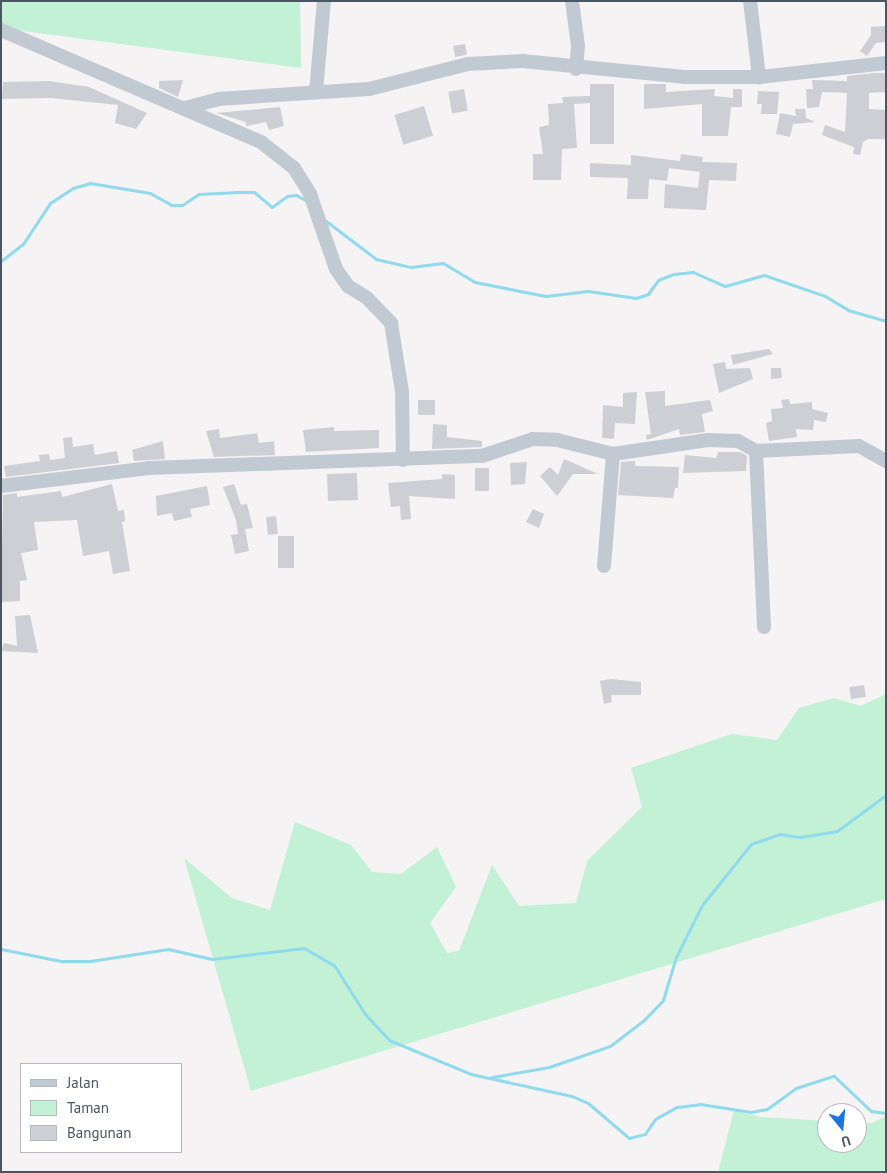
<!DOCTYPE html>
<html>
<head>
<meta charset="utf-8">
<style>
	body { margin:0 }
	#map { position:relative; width:887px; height:1173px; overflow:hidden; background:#f5f3f3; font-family:"PT Sans",sans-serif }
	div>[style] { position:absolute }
	.green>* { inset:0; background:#c3f1d5 }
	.stream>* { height:3px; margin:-1.5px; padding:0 1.5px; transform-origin:1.5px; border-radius:1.5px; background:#90daee }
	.building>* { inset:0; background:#cdcfd5; transform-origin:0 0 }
	.minor>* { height:14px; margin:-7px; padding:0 7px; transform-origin:7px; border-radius:7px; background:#c1cad2 }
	span { translate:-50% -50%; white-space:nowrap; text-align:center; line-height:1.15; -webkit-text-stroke:5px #fff; paint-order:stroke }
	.frame { position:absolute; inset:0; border:2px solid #4a5661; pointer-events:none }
	.legend { position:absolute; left:20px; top:1063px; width:162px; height:90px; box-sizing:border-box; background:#fff; border:1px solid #b7bbc0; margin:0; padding:6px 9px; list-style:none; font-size:15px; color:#4a5661 }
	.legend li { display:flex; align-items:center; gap:10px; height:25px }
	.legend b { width:25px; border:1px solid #b7bbc0 }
	.north { position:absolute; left:817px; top:1103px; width:50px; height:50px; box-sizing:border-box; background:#fff; border:1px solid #b7bbc0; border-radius:50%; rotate:163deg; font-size:14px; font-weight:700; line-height:20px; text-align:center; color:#4a5661 }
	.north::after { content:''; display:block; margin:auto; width:18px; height:22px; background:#1a73e8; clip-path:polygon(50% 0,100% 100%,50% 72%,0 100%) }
</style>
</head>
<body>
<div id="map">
	<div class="green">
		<i style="clip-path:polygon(1px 1px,300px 1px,301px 68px,1px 28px)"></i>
		<i style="clip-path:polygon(886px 694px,886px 899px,251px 1091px,184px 858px,232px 898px,270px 910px,295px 822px,351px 845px,372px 872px,401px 874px,437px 847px,456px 887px,430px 923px,447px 953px,459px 951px,492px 865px,519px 906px,576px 903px,587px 861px,642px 807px,631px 768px,732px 734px,777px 740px,799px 708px,834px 698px,861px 706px)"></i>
		<i style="clip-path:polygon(734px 1110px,760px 1117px,827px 1121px,827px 1143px,857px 1143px,857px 1122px,872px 1123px,886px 1116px,886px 1172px,718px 1172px)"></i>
	</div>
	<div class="stream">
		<i style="left:326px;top:221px;width:63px;rotate:37.2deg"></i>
		<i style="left:376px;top:259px;width:36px;rotate:13deg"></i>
		<i style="left:411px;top:267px;width:32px;rotate:-7deg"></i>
		<i style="left:443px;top:263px;width:37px;rotate:31deg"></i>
		<i style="left:475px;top:282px;width:56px;rotate:11.3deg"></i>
		<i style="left:530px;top:293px;width:16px;rotate:11deg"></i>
		<i style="left:546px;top:296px;width:42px;rotate:-6.8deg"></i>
		<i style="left:588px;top:291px;width:49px;rotate:8.3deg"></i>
		<i style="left:636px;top:298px;width:13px;rotate:-18deg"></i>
		<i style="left:648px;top:294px;width:17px;rotate:-54deg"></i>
		<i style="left:658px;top:280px;width:17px;rotate:-21deg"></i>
		<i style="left:674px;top:274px;width:19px;rotate:-6deg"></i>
		<i style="left:693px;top:272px;width:35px;rotate:24deg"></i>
		<i style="left:725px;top:286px;width:41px;rotate:-15.8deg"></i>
		<i style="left:764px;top:275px;width:65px;rotate:19deg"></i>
		<i style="left:825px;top:296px;width:27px;rotate:31deg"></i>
		<i style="left:848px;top:310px;width:40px;rotate:16deg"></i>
		<i style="left:1px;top:261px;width:28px;rotate:-38deg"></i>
		<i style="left:23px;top:244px;width:49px;rotate:-56.6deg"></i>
		<i style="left:50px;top:203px;width:27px;rotate:-33deg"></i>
		<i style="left:73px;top:188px;width:18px;rotate:-16deg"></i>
		<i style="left:90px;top:183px;width:61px;rotate:9.5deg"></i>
		<i style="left:150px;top:193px;width:25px;rotate:29deg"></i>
		<i style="left:172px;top:205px;width:10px"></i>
		<i style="left:182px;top:205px;width:20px;rotate:-33deg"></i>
		<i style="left:199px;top:194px;width:35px;rotate:-3deg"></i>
		<i style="left:234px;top:192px;width:20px"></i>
		<i style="left:254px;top:192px;width:23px;rotate:40deg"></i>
		<i style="left:272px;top:207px;width:19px;rotate:-36deg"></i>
		<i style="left:287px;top:196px;width:9px;rotate:-6deg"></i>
		<i style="left:296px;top:195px;width:13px;rotate:29deg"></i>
		<i style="left:1px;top:949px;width:61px;rotate:11.3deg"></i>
		<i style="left:61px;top:961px;width:29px"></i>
		<i style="left:90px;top:961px;width:79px;rotate:-8.7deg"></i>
		<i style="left:168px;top:949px;width:45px;rotate:12.8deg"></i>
		<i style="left:212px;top:959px;width:93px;rotate:-6.8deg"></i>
		<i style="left:304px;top:948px;width:34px;rotate:30deg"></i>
		<i style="left:334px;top:965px;width:58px;rotate:57.7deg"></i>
		<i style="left:365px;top:1014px;width:35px;rotate:47deg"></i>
		<i style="left:389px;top:1040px;width:89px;rotate:22.5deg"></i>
		<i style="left:471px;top:1074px;width:103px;rotate:12.3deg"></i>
		<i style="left:572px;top:1096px;width:17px;rotate:24deg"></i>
		<i style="left:588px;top:1103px;width:54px;rotate:40.5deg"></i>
		<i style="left:629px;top:1138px;width:16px;rotate:-14deg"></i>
		<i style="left:645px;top:1134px;width:18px;rotate:-56deg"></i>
		<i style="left:655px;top:1119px;width:25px;rotate:-29deg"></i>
		<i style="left:677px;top:1107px;width:23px;rotate:-7deg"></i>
		<i style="left:700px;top:1104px;width:52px;rotate:8.9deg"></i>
		<i style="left:751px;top:1112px;width:16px;rotate:-11deg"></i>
		<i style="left:767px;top:1109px;width:36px;rotate:-36deg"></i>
		<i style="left:796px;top:1088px;width:40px;rotate:-18deg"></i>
		<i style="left:834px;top:1076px;width:51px;rotate:43.4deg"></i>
		<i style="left:871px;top:1111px;width:15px;rotate:8deg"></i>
		<i style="left:492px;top:1077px;width:58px;rotate:-10deg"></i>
		<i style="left:549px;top:1067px;width:65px;rotate:-19deg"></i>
		<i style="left:610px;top:1046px;width:43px;rotate:-37.4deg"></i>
		<i style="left:644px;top:1020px;width:28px;rotate:-46deg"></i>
		<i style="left:663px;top:1000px;width:45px;rotate:-73.2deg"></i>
		<i style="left:676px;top:957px;width:58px;rotate:-63.4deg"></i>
		<i style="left:702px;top:905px;width:78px;rotate:-51.2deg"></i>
		<i style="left:751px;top:844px;width:31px;rotate:-19deg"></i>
		<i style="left:780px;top:834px;width:20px;rotate:9deg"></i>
		<i style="left:800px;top:837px;width:37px;rotate:-9deg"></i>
		<i style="left:837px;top:831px;width:61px;rotate:-36.3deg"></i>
	</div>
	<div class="building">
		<i style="clip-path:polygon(886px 26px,886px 42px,876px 43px,867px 56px,860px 51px,871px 35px,871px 27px)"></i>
		<i style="left:465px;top:44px;width:11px;height:12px;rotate:80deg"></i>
		<i style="clip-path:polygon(873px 73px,886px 73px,886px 92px,869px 93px,869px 109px,886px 110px,886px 139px,868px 139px,863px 142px,860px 155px,853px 154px,854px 147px,822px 135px,825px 125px,845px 132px,847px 93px,822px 92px,819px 107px,807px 108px,806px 89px,813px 89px,812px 80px,847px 81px,847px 76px)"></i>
		<i style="clip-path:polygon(183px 80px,178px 97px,159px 88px,159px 81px)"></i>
		<i style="clip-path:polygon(49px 81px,89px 87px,147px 113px,136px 129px,115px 123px,118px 105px,51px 98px,2px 99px,3px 82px)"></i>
		<i style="clip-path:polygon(590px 84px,614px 84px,614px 144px,590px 144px,590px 103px,574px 104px,577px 148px,562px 149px,561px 180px,533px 180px,533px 154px,543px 154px,539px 127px,549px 125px,548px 104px,563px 103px,562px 97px,590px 96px)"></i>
		<i style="clip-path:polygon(644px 84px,666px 84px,666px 92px,715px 89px,714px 96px,733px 98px,733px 89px,742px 89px,742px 107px,731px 107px,728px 136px,702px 136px,702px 104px,644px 109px)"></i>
		<i style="left:464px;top:89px;width:22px;height:16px;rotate:80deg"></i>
		<i style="clip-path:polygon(758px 91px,779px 92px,777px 114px,761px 114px,762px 104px,757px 104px)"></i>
		<i style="left:424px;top:106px;width:31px;height:31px;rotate:73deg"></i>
		<i style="clip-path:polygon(280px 107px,284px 126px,269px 130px,266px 122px,246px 126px,246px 122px,216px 113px)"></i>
		<i style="clip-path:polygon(795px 109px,805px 109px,806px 118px,815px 122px,793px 124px,790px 137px,776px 134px,780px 113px,796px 116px)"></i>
		<i style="clip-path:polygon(681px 154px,703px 157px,702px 162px,737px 163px,736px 181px,709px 180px,706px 210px,664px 208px,665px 184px,698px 188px,700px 172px,669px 168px,667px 181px,649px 179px,648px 199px,627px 199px,628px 178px,590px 177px,590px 163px,631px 165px,631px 155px,680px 161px)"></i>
		<i style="clip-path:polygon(769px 349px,773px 354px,733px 365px,731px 355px)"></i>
		<i style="clip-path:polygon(725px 362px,726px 369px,750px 368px,753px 379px,719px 393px,713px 364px)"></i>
		<i style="clip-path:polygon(771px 368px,781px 368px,782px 378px,771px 379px)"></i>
		<i style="clip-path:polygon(665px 391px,665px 406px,710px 400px,713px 411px,702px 414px,705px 432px,680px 435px,679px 429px,647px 440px,646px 435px,651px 434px,645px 392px)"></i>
		<i style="clip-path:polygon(637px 392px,635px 424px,615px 423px,614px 439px,602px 438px,603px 405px,623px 407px,623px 393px)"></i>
		<i style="clip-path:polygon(789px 399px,790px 404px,812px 402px,812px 409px,828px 413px,826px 422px,814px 420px,813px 430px,796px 429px,797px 437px,769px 441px,766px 423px,772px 421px,771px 409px,783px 408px,781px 400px)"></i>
		<i style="left:435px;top:400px;width:15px;height:17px;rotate:90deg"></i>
		<i style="clip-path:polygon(433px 424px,447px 425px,447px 437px,482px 441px,482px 447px,432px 449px)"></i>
		<i style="clip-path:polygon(334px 427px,334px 431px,379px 430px,379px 448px,306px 452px,303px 430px)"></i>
		<i style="clip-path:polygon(219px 429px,220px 438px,257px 433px,259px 443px,274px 441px,275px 455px,214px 457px,206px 431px)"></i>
		<i style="clip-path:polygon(72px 437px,73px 447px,93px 444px,95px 455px,117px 451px,119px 463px,6px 477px,4px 466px,40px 461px,39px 455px,49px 454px,50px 460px,65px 458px,63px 438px)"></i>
		<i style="clip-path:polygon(163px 441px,165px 459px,134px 461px,132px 450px)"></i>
		<i style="clip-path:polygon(718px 452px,740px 452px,747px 456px,746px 471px,683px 473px,685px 455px,716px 458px)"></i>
		<i style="clip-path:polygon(564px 459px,598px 474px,573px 474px,557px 496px,540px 476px,550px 467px,558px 475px)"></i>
		<i style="clip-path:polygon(635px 461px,635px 466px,679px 467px,678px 488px,675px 488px,673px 498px,618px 495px,621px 462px)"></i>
		<i style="clip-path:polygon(527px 462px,525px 484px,511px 485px,510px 463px)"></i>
		<i style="left:475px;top:468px;width:14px;height:23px"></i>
		<i style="left:357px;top:473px;width:27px;height:30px;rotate:88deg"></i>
		<i style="clip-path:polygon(442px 474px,455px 475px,455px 499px,409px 496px,411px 519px,401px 520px,400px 506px,391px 507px,388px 483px,442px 479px)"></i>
		<i style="clip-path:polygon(112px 484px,118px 511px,124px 510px,125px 521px,122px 522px,130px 571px,113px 574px,109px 551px,83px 556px,77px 520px,34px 522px,38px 550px,21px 553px,27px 580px,20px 581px,20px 601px,1px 602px,3px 495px,17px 493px,17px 497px,61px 491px,62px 497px)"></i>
		<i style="clip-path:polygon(234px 484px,241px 505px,247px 504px,253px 528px,245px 529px,249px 551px,235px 554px,231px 535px,238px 534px,236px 520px,223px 487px)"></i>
		<i style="clip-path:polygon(207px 486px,210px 505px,190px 509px,192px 517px,174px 521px,172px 513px,157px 516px,156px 496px)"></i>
		<i style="clip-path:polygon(533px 509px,544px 514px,539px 528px,526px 522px)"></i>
		<i style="left:276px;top:516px;width:18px;height:10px;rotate:84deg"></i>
		<i style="left:278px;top:536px;width:16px;height:32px"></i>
		<i style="clip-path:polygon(30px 615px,38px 653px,1px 651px,4px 643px,17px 646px,15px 616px)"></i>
		<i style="clip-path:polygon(611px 679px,641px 682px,641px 695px,611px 695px,612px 702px,604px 704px,600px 681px)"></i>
		<i style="left:864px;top:685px;width:12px;height:15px;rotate:81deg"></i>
	</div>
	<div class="minor">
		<i style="left:572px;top:1px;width:45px;rotate:82.4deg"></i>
		<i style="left:578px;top:46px;width:23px;rotate:95deg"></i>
		<i style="left:750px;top:1px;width:77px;rotate:83.2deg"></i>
		<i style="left:1px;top:30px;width:283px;rotate:23.3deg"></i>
		<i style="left:261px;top:142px;width:42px;rotate:38.2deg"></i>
		<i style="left:294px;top:168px;width:31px;rotate:58deg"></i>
		<i style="left:310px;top:194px;width:79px;rotate:70.9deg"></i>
		<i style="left:336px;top:269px;width:21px;rotate:55deg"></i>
		<i style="left:348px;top:286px;width:22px;rotate:32deg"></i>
		<i style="left:367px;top:298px;width:35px;rotate:46deg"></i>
		<i style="left:391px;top:323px;width:70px;rotate:80.9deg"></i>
		<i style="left:402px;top:392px;width:68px;rotate:89.2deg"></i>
		<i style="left:316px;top:92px;width:91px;rotate:-85deg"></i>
		<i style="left:185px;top:108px;width:34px;rotate:-15deg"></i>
		<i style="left:218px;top:99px;width:151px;rotate:-3.8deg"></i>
		<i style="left:369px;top:89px;width:102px;rotate:-14.2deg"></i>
		<i style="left:468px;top:64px;width:54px;rotate:-3.2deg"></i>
		<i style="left:522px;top:61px;width:163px;rotate:5.6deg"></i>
		<i style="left:684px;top:77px;width:75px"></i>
		<i style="left:759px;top:77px;width:128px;rotate:-6.3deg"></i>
		<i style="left:1px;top:486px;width:149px;rotate:-6.9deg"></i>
		<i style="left:149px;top:468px;width:333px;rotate:-2.1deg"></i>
		<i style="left:482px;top:456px;width:54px;rotate:-18.4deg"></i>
		<i style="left:533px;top:439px;width:24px;rotate:2deg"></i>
		<i style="left:557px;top:440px;width:58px;rotate:14deg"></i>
		<i style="left:613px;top:454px;width:96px;rotate:-8.4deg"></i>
		<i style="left:708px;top:440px;width:30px;rotate:2deg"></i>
		<i style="left:738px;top:441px;width:21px;rotate:29deg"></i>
		<i style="left:604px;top:566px;width:112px;rotate:-85.4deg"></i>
		<i style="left:764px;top:627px;width:176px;rotate:-92.6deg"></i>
		<i style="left:756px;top:451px;width:103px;rotate:-2.8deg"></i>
		<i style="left:859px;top:446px;width:31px;rotate:29deg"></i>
	</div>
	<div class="frame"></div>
	<ul class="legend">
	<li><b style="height:6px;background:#c1cad2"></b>Jalan</li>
	<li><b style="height:14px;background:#c3f1d5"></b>Taman</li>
	<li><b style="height:14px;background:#cdcfd5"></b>Bangunan</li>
	</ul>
	<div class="north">U</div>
</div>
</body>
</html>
